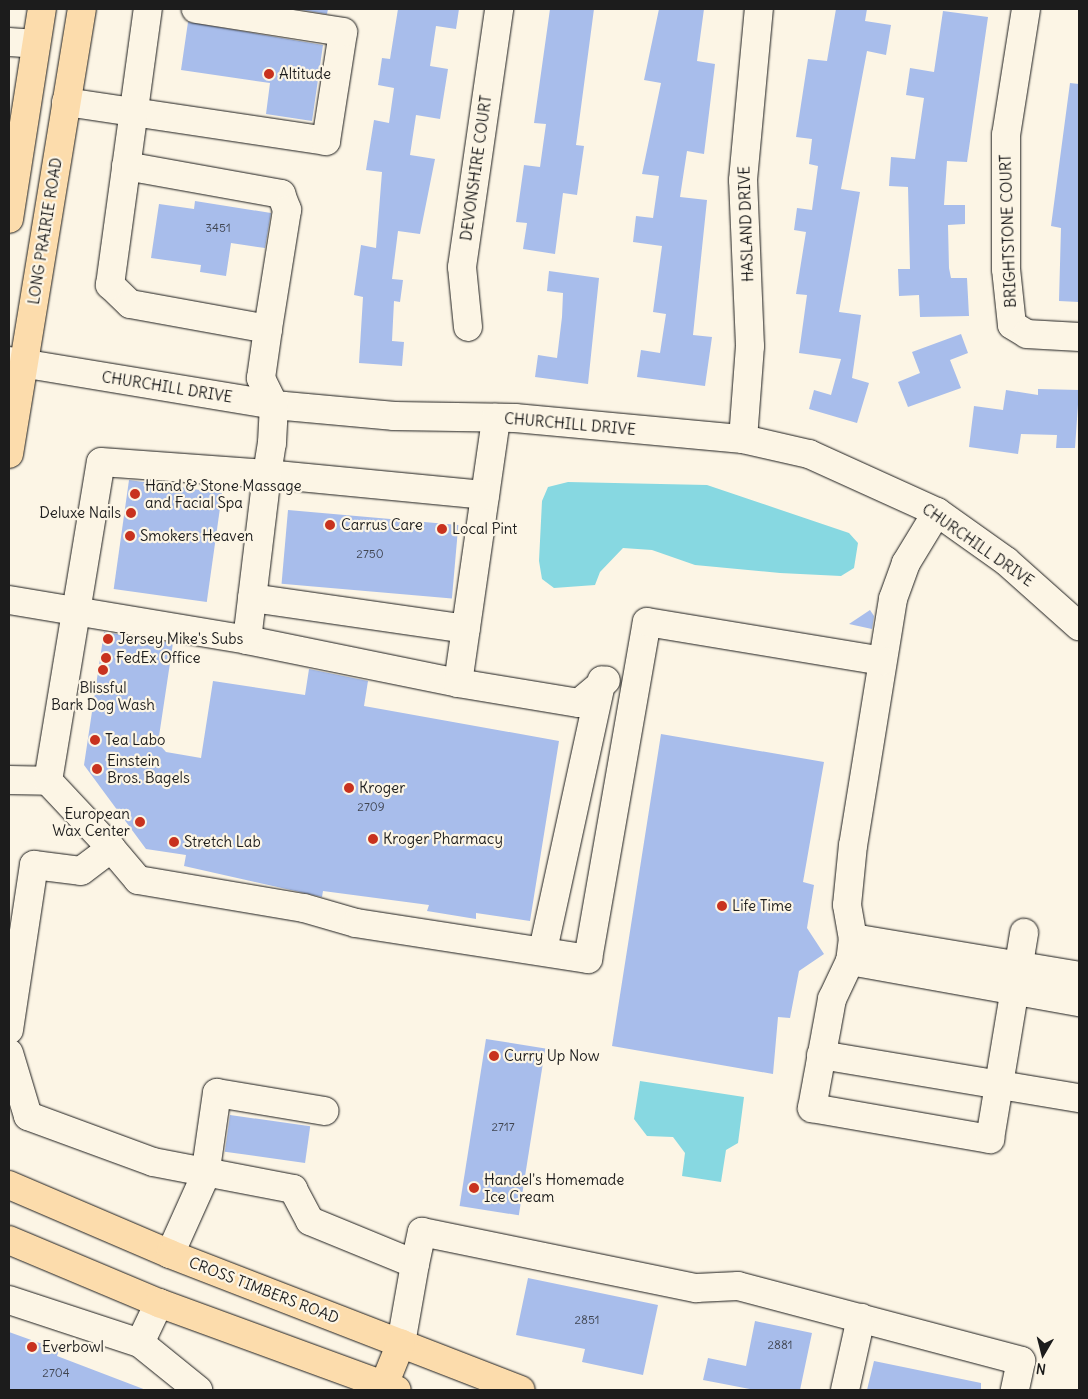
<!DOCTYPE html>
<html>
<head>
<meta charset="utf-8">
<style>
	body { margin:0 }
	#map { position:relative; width:1088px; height:1399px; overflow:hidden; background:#fcf5e5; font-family:Delius,sans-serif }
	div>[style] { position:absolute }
	.water>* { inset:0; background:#87d8e1 }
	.building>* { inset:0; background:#a8bdeb; transform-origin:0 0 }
	.roads { filter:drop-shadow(0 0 1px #1c1c1c) drop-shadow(0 0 1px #1c1c1c) }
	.minor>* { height:28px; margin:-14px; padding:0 14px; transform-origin:14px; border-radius:14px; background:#fcf5e5 }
	.major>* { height:28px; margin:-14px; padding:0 14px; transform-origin:14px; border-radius:14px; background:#fcdcac }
	.dots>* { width:14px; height:14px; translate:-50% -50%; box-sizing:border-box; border:2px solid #fcf5e5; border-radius:50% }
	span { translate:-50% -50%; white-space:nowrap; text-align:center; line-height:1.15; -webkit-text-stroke:4.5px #fcf5e5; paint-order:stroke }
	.number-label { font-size:12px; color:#3f4450 }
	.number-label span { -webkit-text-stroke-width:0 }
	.poi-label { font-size:15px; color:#1c1c1c }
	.left { translate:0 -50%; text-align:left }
	.right { translate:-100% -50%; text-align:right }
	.street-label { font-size:15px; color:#1c1c1c }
	.frame { position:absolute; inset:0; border:10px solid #1c1c1c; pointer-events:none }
	.north { position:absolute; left:1018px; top:1329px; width:50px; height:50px; -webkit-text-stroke:4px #fcf5e5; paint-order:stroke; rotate:188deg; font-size:14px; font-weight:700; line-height:20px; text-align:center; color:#1c1c1c }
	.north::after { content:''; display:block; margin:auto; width:18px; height:22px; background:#1c1c1c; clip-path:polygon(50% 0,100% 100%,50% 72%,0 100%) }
</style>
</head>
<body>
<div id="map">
	<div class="water">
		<i style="clip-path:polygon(568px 482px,707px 485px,849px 533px,858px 543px,854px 568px,841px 576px,780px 573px,695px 565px,652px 550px,623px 548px,600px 572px,595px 585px,554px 588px,542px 579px,539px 561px,542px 501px,548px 487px)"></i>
		<i style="clip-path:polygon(640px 1081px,744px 1097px,738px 1143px,726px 1150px,721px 1182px,682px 1176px,685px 1153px,673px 1137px,647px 1136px,634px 1119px)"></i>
	</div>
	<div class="building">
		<i style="clip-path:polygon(295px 9px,328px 9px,327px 14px)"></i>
		<i style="clip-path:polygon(398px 9px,459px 9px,456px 29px,436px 26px,430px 66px,448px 69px,440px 119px,416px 115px,410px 155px,435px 159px,420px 234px,398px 231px,392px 279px,403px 280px,400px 302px,394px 301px,392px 341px,404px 342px,402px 366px,359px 363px,363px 297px,354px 295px,361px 245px,376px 248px,382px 172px,366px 170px,374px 120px,389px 123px,394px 88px,378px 85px,382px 58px,390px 59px)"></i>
		<i style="clip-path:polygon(550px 9px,594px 9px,576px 145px,584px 146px,577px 195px,563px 193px,555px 254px,523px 249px,527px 223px,516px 222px,524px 165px,540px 167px,546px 124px,534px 123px)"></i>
		<i style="clip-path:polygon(659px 9px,704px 9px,697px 61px,715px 64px,704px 154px,687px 151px,680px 197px,707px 200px,693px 335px,712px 337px,705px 386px,637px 377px,641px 350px,660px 353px,666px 314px,653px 312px,662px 246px,633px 242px,636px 216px,653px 218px,659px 176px,642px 174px,661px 83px,644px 80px)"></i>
		<i style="clip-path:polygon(836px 9px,867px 9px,865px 21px,891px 25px,886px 55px,867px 51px,841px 189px,860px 192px,839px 312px,861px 315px,852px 378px,869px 383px,857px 423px,809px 409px,814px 390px,831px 395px,841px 359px,799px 353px,807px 295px,796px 294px,806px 232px,794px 230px,797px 208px,812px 210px,818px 166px,809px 164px,812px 139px,796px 137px,808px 59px,827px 61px)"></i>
		<i style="clip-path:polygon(943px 11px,988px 17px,967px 162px,947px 161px,944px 205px,965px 205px,965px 224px,948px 225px,949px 268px,951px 278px,967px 278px,969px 316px,920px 317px,919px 295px,899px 296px,898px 269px,910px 269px,908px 187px,889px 186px,891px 157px,915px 159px,924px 98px,906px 95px,910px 68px,934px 72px)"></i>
		<i style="clip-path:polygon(188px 22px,323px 45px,312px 121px,266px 114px,270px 83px,181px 70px)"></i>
		<i style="clip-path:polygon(1070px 83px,1079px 84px,1079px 302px,1059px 301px,1061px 228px,1051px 226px)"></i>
		<i style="clip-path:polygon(195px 201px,271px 213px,265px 248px,231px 243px,226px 276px,200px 272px,201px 265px,151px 258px,159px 204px,194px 209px)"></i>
		<i style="clip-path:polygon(549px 271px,599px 278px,588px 384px,535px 377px,538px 355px,557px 358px,562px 317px,563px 293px,547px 291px)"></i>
		<i style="clip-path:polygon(961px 334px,968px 353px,950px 360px,961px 388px,908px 407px,898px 382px,920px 373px,912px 352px)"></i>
		<i style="clip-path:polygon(1038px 389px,1079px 390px,1075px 448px,1056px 448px,1057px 435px,1021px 434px,1018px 454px,969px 447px,974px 406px,1003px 410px,1006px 390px,1038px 395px)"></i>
		<i style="left:129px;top:480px;width:94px;height:110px;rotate:8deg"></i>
		<i style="left:288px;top:510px;width:171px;height:74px;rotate:5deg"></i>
		<i style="clip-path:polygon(870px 610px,874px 616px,872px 629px,849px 624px)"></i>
		<i style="clip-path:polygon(104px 632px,173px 643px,158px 743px,166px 752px,201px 758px,213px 681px,305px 695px,309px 669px,368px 681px,364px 706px,559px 741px,530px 921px,476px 913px,476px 919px,427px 911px,429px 905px,323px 891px,322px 897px,184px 866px,186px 855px,146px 849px,84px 765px)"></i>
		<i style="clip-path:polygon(661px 734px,824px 762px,803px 882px,814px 885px,807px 928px,824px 954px,799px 971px,790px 1018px,778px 1017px,773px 1074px,612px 1046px)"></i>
		<i style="left:486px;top:1039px;width:60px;height:169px;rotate:9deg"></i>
		<i style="left:230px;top:1115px;width:81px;height:37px;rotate:8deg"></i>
		<i style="clip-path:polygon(528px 1278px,658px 1305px,643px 1375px,582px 1362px,585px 1349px,516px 1335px)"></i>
		<i style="clip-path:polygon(755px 1321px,812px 1333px,800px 1390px,755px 1390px,703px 1380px,708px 1358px,746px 1366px)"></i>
		<i style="clip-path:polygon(9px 1332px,59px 1350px,57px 1356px,146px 1390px,9px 1390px)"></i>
		<i style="clip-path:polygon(874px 1361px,981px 1383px,981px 1390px,867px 1390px)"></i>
	</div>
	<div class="roads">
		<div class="minor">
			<i style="left:1026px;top:9px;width:128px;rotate:99deg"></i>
			<i style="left:1006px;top:135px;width:134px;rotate:90deg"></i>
			<i style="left:1006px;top:269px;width:56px;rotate:83.9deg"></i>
			<i style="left:1012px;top:325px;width:17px;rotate:31deg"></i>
			<i style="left:1027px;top:334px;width:52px;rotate:3.3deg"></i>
			<i style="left:9px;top:42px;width:27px;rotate:4deg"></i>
			<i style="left:66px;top:102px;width:263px;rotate:8.5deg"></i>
			<i style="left:326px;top:141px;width:110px;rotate:-81.1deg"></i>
			<i style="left:343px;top:32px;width:149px;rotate:-171.1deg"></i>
			<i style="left:126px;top:166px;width:158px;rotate:10.2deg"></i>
			<i style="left:281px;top:194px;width:17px;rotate:69deg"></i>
			<i style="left:287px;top:210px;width:121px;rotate:99.1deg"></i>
			<i style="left:468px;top:327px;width:60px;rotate:-95.7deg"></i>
			<i style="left:462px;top:267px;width:261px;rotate:-81.8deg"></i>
			<i style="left:9px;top:361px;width:269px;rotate:9.4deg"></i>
			<i style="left:274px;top:405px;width:121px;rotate:5.2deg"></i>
			<i style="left:394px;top:416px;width:121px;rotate:0.9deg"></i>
			<i style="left:515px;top:418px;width:229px;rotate:5.3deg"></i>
			<i style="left:743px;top:439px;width:68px;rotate:12.8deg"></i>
			<i style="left:809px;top:454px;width:141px;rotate:24.4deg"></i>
			<i style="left:937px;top:512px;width:85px;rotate:35.4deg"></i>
			<i style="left:1006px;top:561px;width:98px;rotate:41.7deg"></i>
			<i style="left:743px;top:439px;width:93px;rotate:-85.7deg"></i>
			<i style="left:750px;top:346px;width:166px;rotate:-92.4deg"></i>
			<i style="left:743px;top:180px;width:172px;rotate:-84.7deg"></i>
			<i style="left:937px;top:512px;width:60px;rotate:121.3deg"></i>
			<i style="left:906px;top:563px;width:38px;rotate:110deg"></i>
			<i style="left:893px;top:599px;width:249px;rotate:99.2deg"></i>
			<i style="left:853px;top:845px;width:60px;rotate:95.7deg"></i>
			<i style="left:847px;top:905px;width:34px;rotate:80deg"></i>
			<i style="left:853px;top:938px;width:23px;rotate:97deg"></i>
			<i style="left:850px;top:961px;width:42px;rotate:115.3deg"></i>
			<i style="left:832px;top:999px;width:111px;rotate:100.4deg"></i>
			<i style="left:812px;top:1108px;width:181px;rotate:9.9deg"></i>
			<i style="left:990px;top:1139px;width:209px;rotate:-80.6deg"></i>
			<i style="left:252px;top:598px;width:216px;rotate:8.2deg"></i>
			<i style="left:9px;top:600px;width:241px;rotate:9.5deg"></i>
			<i style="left:247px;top:640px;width:215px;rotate:11.5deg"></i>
			<i style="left:458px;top:683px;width:268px;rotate:-81.8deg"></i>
			<i style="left:247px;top:640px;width:167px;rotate:-83.1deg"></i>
			<i style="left:267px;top:474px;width:219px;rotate:5.5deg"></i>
			<i style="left:458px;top:683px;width:123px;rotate:9.4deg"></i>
			<i style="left:579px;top:703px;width:35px;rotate:-40deg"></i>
			<i style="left:9px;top:780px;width:39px;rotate:1deg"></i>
			<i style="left:111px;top:848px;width:42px;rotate:49.8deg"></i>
			<i style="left:138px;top:880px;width:168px;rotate:9.6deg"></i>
			<i style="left:304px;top:908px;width:54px;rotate:16.1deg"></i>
			<i style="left:356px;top:923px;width:235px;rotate:8.8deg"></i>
			<i style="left:588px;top:959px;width:342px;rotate:-80.1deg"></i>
			<i style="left:647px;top:622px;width:238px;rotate:9.4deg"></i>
			<i style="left:853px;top:938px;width:229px;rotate:9.5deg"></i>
			<i style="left:543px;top:950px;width:276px;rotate:-77.7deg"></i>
			<i style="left:850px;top:961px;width:233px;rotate:10.2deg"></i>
			<i style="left:9px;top:1030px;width:167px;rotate:-81.4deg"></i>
			<i style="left:34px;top:865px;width:47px;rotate:7.3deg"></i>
			<i style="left:81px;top:871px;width:38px;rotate:-37deg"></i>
			<i style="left:111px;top:848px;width:92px;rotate:-133.2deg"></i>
			<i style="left:48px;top:781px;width:323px;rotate:-80.6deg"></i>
			<i style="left:101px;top:462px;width:166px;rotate:4.1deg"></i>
			<i style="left:267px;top:474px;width:31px;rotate:-81deg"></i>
			<i style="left:272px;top:443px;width:38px;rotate:-87deg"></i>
			<i style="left:274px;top:405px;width:30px;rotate:-116deg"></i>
			<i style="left:261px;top:378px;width:49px;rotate:-81.9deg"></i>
			<i style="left:268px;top:329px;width:140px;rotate:-169.7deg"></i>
			<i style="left:130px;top:304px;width:28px;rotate:-136deg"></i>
			<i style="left:110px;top:285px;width:279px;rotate:-82.2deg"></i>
			<i style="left:9px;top:1053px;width:66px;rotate:73.2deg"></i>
			<i style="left:28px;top:1116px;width:133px;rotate:20.2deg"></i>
			<i style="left:153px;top:1162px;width:143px;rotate:10.9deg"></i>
			<i style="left:293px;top:1189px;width:36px;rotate:62deg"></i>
			<i style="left:310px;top:1221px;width:113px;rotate:22.3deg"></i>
			<i style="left:415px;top:1264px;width:80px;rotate:100deg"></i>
			<i style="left:821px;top:1055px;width:262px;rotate:9.5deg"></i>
			<i style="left:170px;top:1254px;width:85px;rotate:-65.8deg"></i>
			<i style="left:205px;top:1176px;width:84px;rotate:-81.8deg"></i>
			<i style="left:217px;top:1093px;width:109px;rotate:9.5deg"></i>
			<i style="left:415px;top:1264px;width:33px;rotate:-78deg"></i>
			<i style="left:422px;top:1232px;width:280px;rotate:11.6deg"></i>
			<i style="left:696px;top:1288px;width:42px;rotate:-2.7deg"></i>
			<i style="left:738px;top:1286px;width:293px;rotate:14.8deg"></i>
			<i style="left:1021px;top:1361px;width:30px;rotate:102deg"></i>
			<i style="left:9px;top:1300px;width:138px;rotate:18.2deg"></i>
			<i style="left:159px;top:1303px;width:44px;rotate:115.4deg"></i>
			<i style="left:140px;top:1343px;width:75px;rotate:39deg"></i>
			<i style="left:845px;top:1390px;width:74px;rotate:-77.5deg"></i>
		</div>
		<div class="major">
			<i style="left:9px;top:219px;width:213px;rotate:-81.1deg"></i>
			<i style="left:9px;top:454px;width:451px;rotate:-80.7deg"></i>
			<i style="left:9px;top:1185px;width:175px;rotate:23.2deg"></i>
			<i style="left:170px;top:1254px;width:376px;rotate:21.2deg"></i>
			<i style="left:9px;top:1240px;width:163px;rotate:22.8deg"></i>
			<i style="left:159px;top:1303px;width:253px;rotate:20.1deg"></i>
			<i style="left:384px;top:1385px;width:45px;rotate:-68deg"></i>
		</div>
	</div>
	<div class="dots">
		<i style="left:269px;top:74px;background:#c8321e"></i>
		<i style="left:135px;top:494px;background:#c8321e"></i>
		<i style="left:131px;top:513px;background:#c8321e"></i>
		<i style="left:330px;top:525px;background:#c8321e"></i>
		<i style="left:442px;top:529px;background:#c8321e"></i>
		<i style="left:130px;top:536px;background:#c8321e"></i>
		<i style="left:108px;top:639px;background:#c8321e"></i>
		<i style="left:106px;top:658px;background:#c8321e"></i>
		<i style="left:103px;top:670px;background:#c8321e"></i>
		<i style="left:95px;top:740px;background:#c8321e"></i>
		<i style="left:97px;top:769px;background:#c8321e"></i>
		<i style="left:349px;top:788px;background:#c8321e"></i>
		<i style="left:140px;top:822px;background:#c8321e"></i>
		<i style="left:373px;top:839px;background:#c8321e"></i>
		<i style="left:174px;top:842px;background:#c8321e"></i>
		<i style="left:722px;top:906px;background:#c8321e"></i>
		<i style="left:494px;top:1056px;background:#c8321e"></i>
		<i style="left:474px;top:1188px;background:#c8321e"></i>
		<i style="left:32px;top:1347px;background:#c8321e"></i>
	</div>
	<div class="number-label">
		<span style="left:218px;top:228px">3451</span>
		<span style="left:370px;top:554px">2750</span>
		<span style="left:371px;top:807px">2709</span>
		<span style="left:503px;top:1127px">2717</span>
		<span style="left:587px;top:1320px">2851</span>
		<span style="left:780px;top:1345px">2881</span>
		<span style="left:56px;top:1373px">2704</span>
	</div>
	<div class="poi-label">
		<span class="left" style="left:279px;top:74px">Altitude</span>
		<span class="left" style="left:145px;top:494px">Hand &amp; Stone Massage<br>and Facial Spa</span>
		<span class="right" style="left:121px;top:513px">Deluxe Nails</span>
		<span class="left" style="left:341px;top:525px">Carrus Care</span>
		<span class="left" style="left:452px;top:529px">Local Pint</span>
		<span class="left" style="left:140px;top:536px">Smokers Heaven</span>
		<span class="left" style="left:118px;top:639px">Jersey Mike's Subs</span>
		<span class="left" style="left:116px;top:658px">FedEx Office</span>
		<span style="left:103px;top:696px">Blissful<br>Bark Dog Wash</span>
		<span class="left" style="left:105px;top:740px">Tea Labo</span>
		<span class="left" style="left:107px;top:769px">Einstein<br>Bros. Bagels</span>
		<span class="left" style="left:359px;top:788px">Kroger</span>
		<span class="right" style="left:130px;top:822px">European<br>Wax Center</span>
		<span class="left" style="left:383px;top:839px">Kroger Pharmacy</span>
		<span class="left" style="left:184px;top:842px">Stretch Lab</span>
		<span class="left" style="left:732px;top:906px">Life Time</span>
		<span class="left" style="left:504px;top:1056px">Curry Up Now</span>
		<span class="left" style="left:484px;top:1188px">Handel's Homemade<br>Ice Cream</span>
		<span class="left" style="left:42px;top:1347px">Everbowl</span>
	</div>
	<div class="street-label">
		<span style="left:476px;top:168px;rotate:-82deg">DEVONSHIRE COURT</span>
		<span style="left:746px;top:224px;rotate:-92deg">HASLAND DRIVE</span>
		<span style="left:45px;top:231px;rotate:-81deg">LONG PRAIRIE ROAD</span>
		<span style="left:1008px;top:231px;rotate:-92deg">BRIGHTSTONE COURT</span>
		<span style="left:167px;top:387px;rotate:9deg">CHURCHILL DRIVE</span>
		<span style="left:570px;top:424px;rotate:5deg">CHURCHILL DRIVE</span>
		<span style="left:978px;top:545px;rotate:35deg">CHURCHILL DRIVE</span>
		<span style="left:264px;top:1290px;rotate:21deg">CROSS TIMBERS ROAD</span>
	</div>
	<div class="frame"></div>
	<div class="north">N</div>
</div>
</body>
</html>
